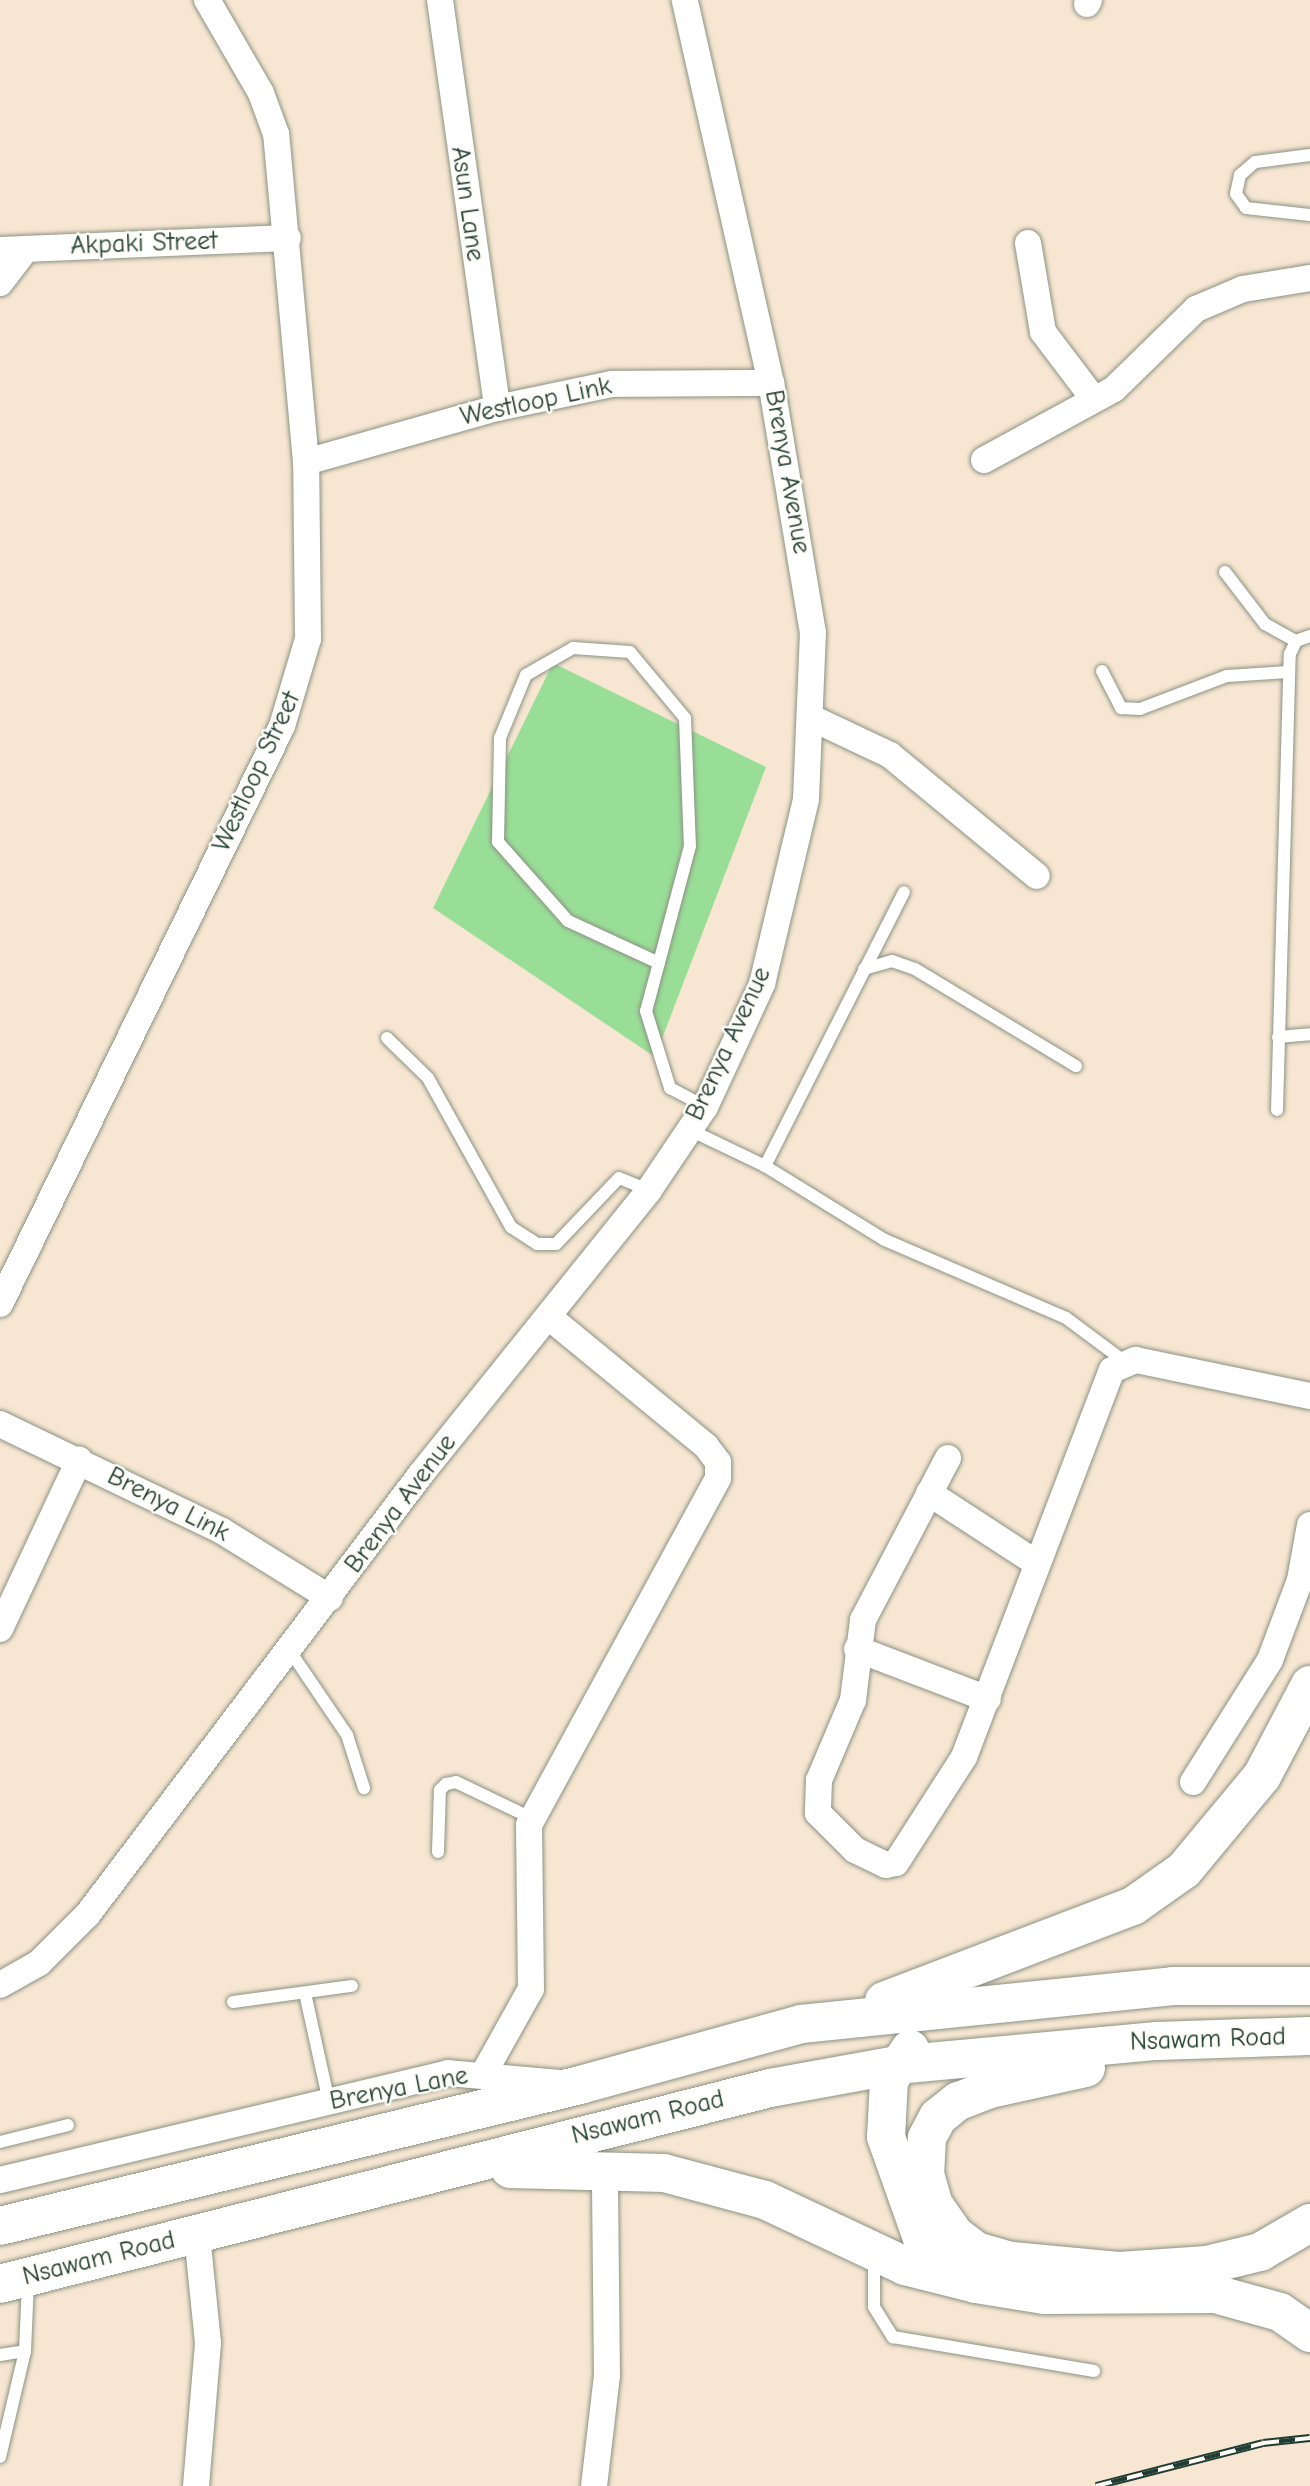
<!DOCTYPE html>
<html>
<head>
<meta charset="utf-8">
<style>
	body { margin:0 }
	#map { position:relative; width:1310px; height:2486px; overflow:hidden; background:#f7e7d2; font-family:"Comic Neue",sans-serif }
	div>[style] { position:absolute }
	.green>* { inset:0; background:#99de97 }
	.roads { filter:drop-shadow(0 0 2px #8b9283) drop-shadow(0 0 2px #8b9283) }
	.service>* { height:12px; margin:-6px; padding:0 6px; transform-origin:6px; border-radius:6px; background:#fff }
	.minor>* { height:26px; margin:-13px; padding:0 13px; transform-origin:13px; border-radius:13px; background:#fff }
	.trunk>* { height:38px; margin:-19px; padding:0 19px; transform-origin:19px; border-radius:19px; background:#fff }
	.rail>* { height:8px; margin-top:-4px; transform-origin:0; background:repeating-linear-gradient(90deg,#fdfcf7 0 16px,#1f3d34 0 32px); box-sizing:border-box; border-block:2px solid #1f3d34 }
	span { translate:-50% -50%; white-space:nowrap; text-align:center; line-height:1.15; -webkit-text-stroke:5px #fdfcf7; paint-order:stroke }
	.street-label { font-size:26px; color:#1f3d34 }
</style>
</head>
<body>
<div id="map">
	<div class="green">
		<i style="clip-path:polygon(553px 663px,766px 767px,655px 1057px,433px 908px)"></i>
	</div>
	<div class="roads">
		<div class="service">
			<i style="left:1310px;top:155px;width:55px;rotate:172.7deg"></i>
			<i style="left:1255px;top:162px;width:20px;rotate:139deg"></i>
			<i style="left:1240px;top:175px;width:19px;rotate:102deg"></i>
			<i style="left:1236px;top:194px;width:17px;rotate:54deg"></i>
			<i style="left:1246px;top:208px;width:64px;rotate:6.2deg"></i>
			<i style="left:1225px;top:572px;width:66px;rotate:52.4deg"></i>
			<i style="left:1265px;top:624px;width:35px;rotate:29deg"></i>
			<i style="left:1102px;top:671px;width:42px;rotate:62.8deg"></i>
			<i style="left:1121px;top:708px;width:19px;rotate:3deg"></i>
			<i style="left:1140px;top:709px;width:93px;rotate:-20.8deg"></i>
			<i style="left:1227px;top:676px;width:61px;rotate:-3.8deg"></i>
			<i style="left:659px;top:963px;width:100px;rotate:-155.2deg"></i>
			<i style="left:568px;top:921px;width:106px;rotate:-131.5deg"></i>
			<i style="left:498px;top:842px;width:104px;rotate:-88.9deg"></i>
			<i style="left:500px;top:738px;width:68px;rotate:-67.6deg"></i>
			<i style="left:526px;top:675px;width:54px;rotate:-29.9deg"></i>
			<i style="left:573px;top:648px;width:57px;rotate:4deg"></i>
			<i style="left:630px;top:652px;width:86px;rotate:50.2deg"></i>
			<i style="left:685px;top:718px;width:128px;rotate:87.8deg"></i>
			<i style="left:690px;top:846px;width:171px;rotate:104.9deg"></i>
			<i style="left:646px;top:1011px;width:81px;rotate:72.7deg"></i>
			<i style="left:670px;top:1088px;width:40px;rotate:28deg"></i>
			<i style="left:864px;top:969px;width:29px;rotate:-16deg"></i>
			<i style="left:892px;top:961px;width:24px;rotate:19deg"></i>
			<i style="left:915px;top:969px;width:188px;rotate:31.1deg"></i>
			<i style="left:1278px;top:1037px;width:32px;rotate:-5deg"></i>
			<i style="left:387px;top:1038px;width:57px;rotate:44.3deg"></i>
			<i style="left:428px;top:1078px;width:171px;rotate:60.9deg"></i>
			<i style="left:511px;top:1227px;width:31px;rotate:33deg"></i>
			<i style="left:537px;top:1244px;width:19px"></i>
			<i style="left:556px;top:1244px;width:91px;rotate:-46.3deg"></i>
			<i style="left:619px;top:1178px;width:32px;rotate:22deg"></i>
			<i style="left:1277px;top:1110px;width:456px;rotate:-88.4deg"></i>
			<i style="left:1290px;top:654px;width:14px;rotate:-65deg"></i>
			<i style="left:1296px;top:641px;width:15px;rotate:-20deg"></i>
			<i style="left:690px;top:1130px;width:83px;rotate:25.6deg"></i>
			<i style="left:765px;top:1166px;width:141px;rotate:31.7deg"></i>
			<i style="left:885px;top:1240px;width:197px;rotate:23.3deg"></i>
			<i style="left:1066px;top:1318px;width:72px;rotate:36.6deg"></i>
			<i style="left:765px;top:1166px;width:307px;rotate:-63.1deg"></i>
			<i style="left:290px;top:1651px;width:102px;rotate:55.8deg"></i>
			<i style="left:347px;top:1735px;width:56px;rotate:72.2deg"></i>
			<i style="left:438px;top:1852px;width:62px;rotate:-88.2deg"></i>
			<i style="left:440px;top:1790px;width:8px;rotate:-45deg"></i>
			<i style="left:446px;top:1784px;width:10px;rotate:-11deg"></i>
			<i style="left:456px;top:1782px;width:83px;rotate:25.6deg"></i>
			<i style="left:305px;top:1993px;width:112px;rotate:77.6deg"></i>
			<i style="left:233px;top:2002px;width:120px;rotate:-7.7deg"></i>
			<i style="left:0;top:2142px;width:70px;rotate:-14deg"></i>
			<i style="left:874px;top:2258px;width:49px;rotate:90deg"></i>
			<i style="left:874px;top:2307px;width:36px;rotate:58deg"></i>
			<i style="left:893px;top:2337px;width:204px;rotate:9.6deg"></i>
			<i style="left:0;top:2355px;width:25px;rotate:-9deg"></i>
			<i style="left:25px;top:2351px;width:69px;rotate:-87.5deg"></i>
			<i style="left:0;top:2457px;width:109px;rotate:-76.7deg"></i>
		</div>
		<div class="minor">
			<i style="left:440px;top:0;width:412px;rotate:82deg"></i>
			<i style="left:1087px;top:4px;width:4px;rotate:-63deg"></i>
			<i style="left:1028px;top:243px;width:90px;rotate:80.4deg"></i>
			<i style="left:1043px;top:332px;width:83px;rotate:52.9deg"></i>
			<i style="left:0;top:250px;width:288px;rotate:-2.4deg"></i>
			<i style="left:0;top:283px;width:43px;rotate:-52.6deg"></i>
			<i style="left:984px;top:460px;width:148px;rotate:-28.6deg"></i>
			<i style="left:1114px;top:389px;width:115px;rotate:-44.3deg"></i>
			<i style="left:1196px;top:309px;width:51px;rotate:-23.1deg"></i>
			<i style="left:1243px;top:289px;width:68px;rotate:-9.3deg"></i>
			<i style="left:306px;top:462px;width:198px;rotate:-15.8deg"></i>
			<i style="left:497px;top:408px;width:117px;rotate:-11.8deg"></i>
			<i style="left:612px;top:384px;width:159px;rotate:-0.4deg"></i>
			<i style="left:814px;top:719px;width:84px;rotate:25.3deg"></i>
			<i style="left:890px;top:755px;width:190px;rotate:39.5deg"></i>
			<i style="left:0;top:1304px;width:643px;rotate:-63.99deg"></i>
			<i style="left:282px;top:726px;width:91px;rotate:-73.4deg"></i>
			<i style="left:308px;top:639px;width:177px;rotate:-90.6deg"></i>
			<i style="left:306px;top:462px;width:329px;rotate:-95.2deg"></i>
			<i style="left:276px;top:134px;width:44px;rotate:-110.1deg"></i>
			<i style="left:261px;top:93px;width:108px;rotate:-120.1deg"></i>
			<i style="left:0;top:1424px;width:246px;rotate:25.7deg"></i>
			<i style="left:222px;top:1531px;width:127px;rotate:31.8deg"></i>
			<i style="left:948px;top:1458px;width:183px;rotate:117.7deg"></i>
			<i style="left:863px;top:1620px;width:81px;rotate:97.1deg"></i>
			<i style="left:853px;top:1700px;width:87px;rotate:113deg"></i>
			<i style="left:819px;top:1780px;width:33px;rotate:92deg"></i>
			<i style="left:818px;top:1813px;width:52px;rotate:45deg"></i>
			<i style="left:855px;top:1850px;width:34px;rotate:26deg"></i>
			<i style="left:886px;top:1865px;width:10px;rotate:-11deg"></i>
			<i style="left:896px;top:1863px;width:126px;rotate:-57.3deg"></i>
			<i style="left:964px;top:1757px;width:414px;rotate:-69.1deg"></i>
			<i style="left:1112px;top:1370px;width:26px;rotate:-23deg"></i>
			<i style="left:1136px;top:1360px;width:178px;rotate:11.7deg"></i>
			<i style="left:929px;top:1493px;width:126px;rotate:33.1deg"></i>
			<i style="left:0;top:1629px;width:187px;rotate:-64.9deg"></i>
			<i style="left:857px;top:1649px;width:140px;rotate:20.9deg"></i>
			<i style="left:1193px;top:1782px;width:144px;rotate:-57.7deg"></i>
			<i style="left:1270px;top:1660px;width:85px;rotate:-69.4deg"></i>
			<i style="left:1300px;top:1580px;width:56px;rotate:-79.7deg"></i>
			<i style="left:0;top:1985px;width:45px;rotate:-29.4deg"></i>
			<i style="left:39px;top:1963px;width:69px;rotate:-45deg"></i>
			<i style="left:88px;top:1914px;width:552px;rotate:-52.88deg"></i>
			<i style="left:421px;top:1474px;width:364px;rotate:-51.2deg"></i>
			<i style="left:649px;top:1190px;width:100px;rotate:-56deg"></i>
			<i style="left:705px;top:1107px;width:136px;rotate:-65.1deg"></i>
			<i style="left:762px;top:984px;width:190px;rotate:-76.6deg"></i>
			<i style="left:806px;top:799px;width:166px;rotate:-87.6deg"></i>
			<i style="left:813px;top:633px;width:254px;rotate:-99.5deg"></i>
			<i style="left:771px;top:383px;width:393px;rotate:-102.7deg"></i>
			<i style="left:484px;top:2073px;width:96px;rotate:-60.8deg"></i>
			<i style="left:531px;top:1989px;width:164px;rotate:-90.7deg"></i>
			<i style="left:529px;top:1825px;width:395px;rotate:-61.4deg"></i>
			<i style="left:718px;top:1478px;width:16px;rotate:-90deg"></i>
			<i style="left:718px;top:1462px;width:20px;rotate:-127deg"></i>
			<i style="left:706px;top:1446px;width:203px;rotate:-140.6deg"></i>
			<i style="left:0;top:2180px;width:461px;rotate:-13.4deg"></i>
			<i style="left:448px;top:2073px;width:113px;rotate:5.1deg"></i>
			<i style="left:196px;top:2486px;width:144px;rotate:-85.2deg"></i>
			<i style="left:208px;top:2343px;width:110px;rotate:-95.8deg"></i>
			<i style="left:594px;top:2486px;width:111px;rotate:-83.3deg"></i>
			<i style="left:607px;top:2376px;width:207px;rotate:-90.6deg"></i>
		</div>
		<div class="trunk">
			<i style="left:884px;top:2001px;width:267px;rotate:-20.9deg"></i>
			<i style="left:1133px;top:1906px;width:62px;rotate:-35.2deg"></i>
			<i style="left:1184px;top:1870px;width:122px;rotate:-50.3deg"></i>
			<i style="left:1262px;top:1776px;width:103px;rotate:-62.2deg"></i>
			<i style="left:910px;top:2049px;width:37px;rotate:124deg"></i>
			<i style="left:889px;top:2080px;width:57px;rotate:93deg"></i>
			<i style="left:886px;top:2137px;width:107px;rotate:70.4deg"></i>
			<i style="left:922px;top:2238px;width:62px;rotate:44.3deg"></i>
			<i style="left:1086px;top:2068px;width:98px;rotate:167.7deg"></i>
			<i style="left:990px;top:2089px;width:34px;rotate:159deg"></i>
			<i style="left:958px;top:2101px;width:26px;rotate:141deg"></i>
			<i style="left:938px;top:2117px;width:24px;rotate:118deg"></i>
			<i style="left:927px;top:2138px;width:36px;rotate:93deg"></i>
			<i style="left:925px;top:2174px;width:32px;rotate:74deg"></i>
			<i style="left:934px;top:2205px;width:37px;rotate:55deg"></i>
			<i style="left:955px;top:2235px;width:26px;rotate:37deg"></i>
			<i style="left:976px;top:2251px;width:37px;rotate:16deg"></i>
			<i style="left:1012px;top:2261px;width:107px;rotate:5.3deg"></i>
			<i style="left:1119px;top:2271px;width:88px;rotate:-3.9deg"></i>
			<i style="left:1207px;top:2265px;width:55px;rotate:-13.8deg"></i>
			<i style="left:1260px;top:2252px;width:58px;rotate:-30.1deg"></i>
			<i style="left:510px;top:2169px;width:154px;rotate:1.5deg"></i>
			<i style="left:664px;top:2173px;width:105px;rotate:15deg"></i>
			<i style="left:765px;top:2200px;width:155px;rotate:25.2deg"></i>
			<i style="left:905px;top:2266px;width:73px;rotate:14.2deg"></i>
			<i style="left:976px;top:2284px;width:69px;rotate:9.2deg"></i>
			<i style="left:1044px;top:2295px;width:171px;rotate:-0.3deg"></i>
			<i style="left:1215px;top:2294px;width:67px;rotate:15.5deg"></i>
			<i style="left:1280px;top:2312px;width:37px;rotate:35deg"></i>
			<i style="left:0;top:2226px;width:597px;rotate:-13.66deg"></i>
			<i style="left:580px;top:2085px;width:229px;rotate:-15.4deg"></i>
			<i style="left:801px;top:2024px;width:374px;rotate:-5.8deg"></i>
			<i style="left:1173px;top:1986px;width:137px"></i>
			<i style="left:0;top:2284px;width:795px;rotate:-14.28deg"></i>
			<i style="left:770px;top:2088px;width:128px;rotate:-10.3deg"></i>
			<i style="left:896px;top:2065px;width:262px;rotate:-5.3deg"></i>
			<i style="left:1157px;top:2041px;width:153px;rotate:-1.9deg"></i>
		</div>
	</div>
	<div class="rail">
		<i style="left:1096px;top:2486px;width:172px;rotate:-14.4deg"></i>
		<i style="left:1263px;top:2443px;width:47px;rotate:-6.1deg"></i>
	</div>
	<div class="street-label">
		<span style="left:467px;top:204px;rotate:82deg">Asun Lane</span>
		<span style="left:144px;top:244px;rotate:-2deg">Akpaki Street</span>
		<span style="left:536px;top:402px;rotate:-12deg">Westloop Link</span>
		<span style="left:787px;top:472px;rotate:80deg">Brenya Avenue</span>
		<span style="left:257px;top:772px;rotate:-65deg">Westloop Street</span>
		<span style="left:729px;top:1044px;rotate:-65deg">Brenya Avenue</span>
		<span style="left:401px;top:1504px;rotate:-53deg">Brenya Avenue</span>
		<span style="left:168px;top:1505px;rotate:27deg">Brenya Link</span>
		<span style="left:1208px;top:2040px;rotate:-2deg">Nsawam Road</span>
		<span style="left:399px;top:2089px;rotate:-11deg">Brenya Lane</span>
		<span style="left:648px;top:2118px;rotate:-14deg">Nsawam Road</span>
		<span style="left:99px;top:2259px;rotate:-14deg">Nsawam Road</span>
	</div>
</div>
</body>
</html>
